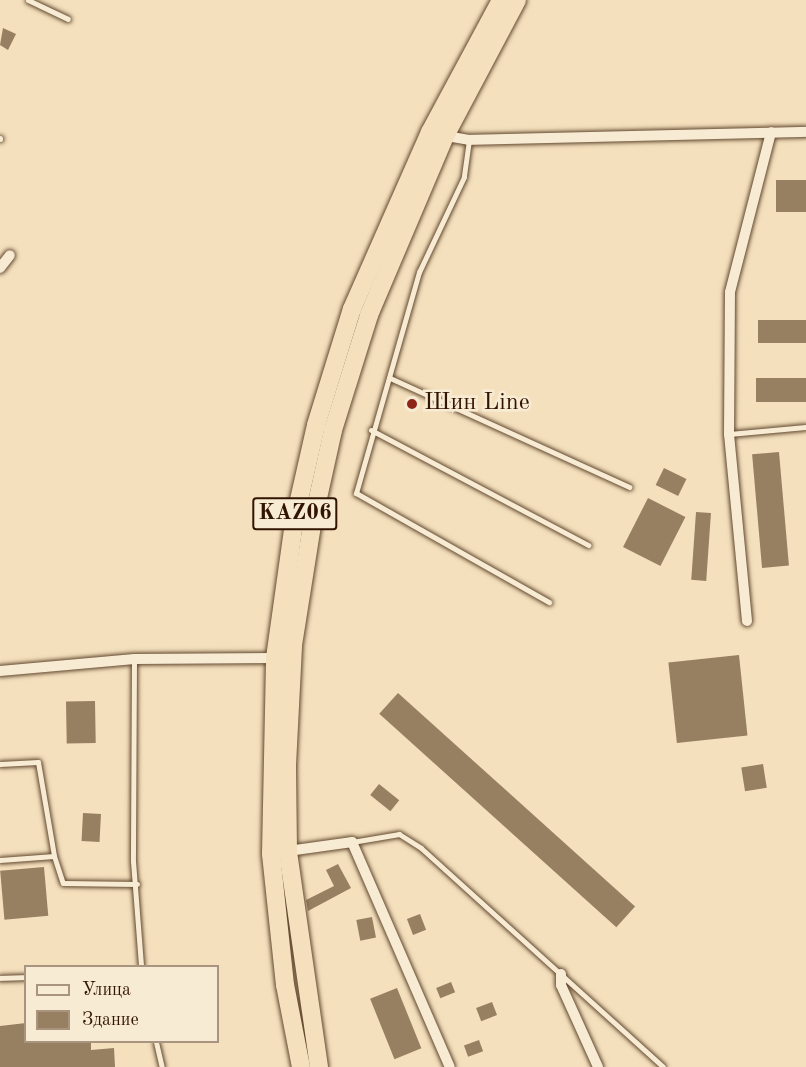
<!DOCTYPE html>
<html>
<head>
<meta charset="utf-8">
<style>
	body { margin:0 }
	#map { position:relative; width:806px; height:1067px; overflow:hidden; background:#f4e0bd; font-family:"Old Standard TT",serif }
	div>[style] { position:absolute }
	.building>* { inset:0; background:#977f62; transform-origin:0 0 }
	.roads { filter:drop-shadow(0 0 2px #62482f) drop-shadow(0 0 2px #62482f) }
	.service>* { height:5px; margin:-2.5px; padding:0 2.5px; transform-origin:2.5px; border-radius:2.5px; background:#f8ebd4 }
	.minor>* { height:10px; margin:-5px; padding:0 5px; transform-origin:5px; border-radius:5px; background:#f8ebd4 }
	.trunk>* { height:18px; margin:-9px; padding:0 9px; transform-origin:9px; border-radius:9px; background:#f4e0bd }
	.dots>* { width:16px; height:16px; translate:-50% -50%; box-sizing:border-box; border:3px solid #f8ebd4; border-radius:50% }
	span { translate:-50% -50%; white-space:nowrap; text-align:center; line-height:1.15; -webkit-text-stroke:5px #f8ebd4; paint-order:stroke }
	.shield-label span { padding:2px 4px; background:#f8ebd4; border:2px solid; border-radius:4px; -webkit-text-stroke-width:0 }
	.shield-label { font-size:22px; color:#321500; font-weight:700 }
	.poi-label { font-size:24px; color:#321500 }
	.left { translate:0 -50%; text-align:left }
	.legend { position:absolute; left:24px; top:965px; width:195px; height:78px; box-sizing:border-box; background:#f8ebd4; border:2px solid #a9957f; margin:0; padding:8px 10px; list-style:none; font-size:18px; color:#321500 }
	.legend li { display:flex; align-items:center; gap:12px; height:30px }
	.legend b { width:30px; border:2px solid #a9957f }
</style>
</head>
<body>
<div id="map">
	<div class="building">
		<i style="clip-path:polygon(3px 28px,16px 34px,8px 50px,0 45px)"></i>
		<i style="left:776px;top:180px;width:30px;height:32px"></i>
		<i style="left:806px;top:320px;width:23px;height:48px;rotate:90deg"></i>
		<i style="left:756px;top:378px;width:50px;height:24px"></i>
		<i style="left:779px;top:452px;width:114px;height:27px;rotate:85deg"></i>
		<i style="left:664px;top:468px;width:25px;height:19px;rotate:26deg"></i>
		<i style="left:648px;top:498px;width:42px;height:55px;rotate:27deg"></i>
		<i style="left:696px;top:512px;width:15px;height:68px;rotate:4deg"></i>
		<i style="left:739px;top:655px;width:81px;height:71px;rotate:84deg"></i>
		<i style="left:398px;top:693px;width:319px;height:28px;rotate:42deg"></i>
		<i style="left:95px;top:701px;width:42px;height:29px;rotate:89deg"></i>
		<i style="left:763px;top:764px;width:24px;height:22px;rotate:81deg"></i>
		<i style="left:379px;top:784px;width:26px;height:14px;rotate:39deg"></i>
		<i style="left:83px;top:813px;width:18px;height:28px;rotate:3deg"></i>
		<i style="clip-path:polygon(338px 864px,351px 888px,308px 911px,306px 900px,334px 886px,326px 870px)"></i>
		<i style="left:44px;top:867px;width:49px;height:44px;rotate:85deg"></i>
		<i style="left:420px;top:914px;width:17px;height:14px;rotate:69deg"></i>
		<i style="left:372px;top:917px;width:21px;height:16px;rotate:79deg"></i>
		<i style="left:451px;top:982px;width:11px;height:16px;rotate:68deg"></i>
		<i style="left:397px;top:988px;width:65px;height:29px;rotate:68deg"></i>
		<i style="left:492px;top:1002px;width:14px;height:17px;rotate:69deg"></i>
		<i style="clip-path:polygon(26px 1023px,26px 1041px,91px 1041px,91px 1050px,114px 1048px,115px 1067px,0 1067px,0 1026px)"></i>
		<i style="left:479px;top:1040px;width:12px;height:16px;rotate:70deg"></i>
	</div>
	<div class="roads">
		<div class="service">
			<i style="left:28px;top:0;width:44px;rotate:25.4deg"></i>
			<i style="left:0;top:138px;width:1px;rotate:90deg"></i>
			<i style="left:469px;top:140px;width:37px;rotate:98deg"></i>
			<i style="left:464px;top:177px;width:105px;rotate:115.3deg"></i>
			<i style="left:419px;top:272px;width:230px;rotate:105.9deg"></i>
			<i style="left:356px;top:493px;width:222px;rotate:29.5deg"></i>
			<i style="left:390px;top:378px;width:263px;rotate:24.5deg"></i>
			<i style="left:371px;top:430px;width:246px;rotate:27.9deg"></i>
			<i style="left:729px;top:434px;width:77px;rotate:-5.2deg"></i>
			<i style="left:134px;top:659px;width:202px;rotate:90.3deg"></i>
			<i style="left:133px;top:861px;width:105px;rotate:85.6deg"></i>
			<i style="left:0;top:764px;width:38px;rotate:-3deg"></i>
			<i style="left:38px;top:762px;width:95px;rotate:80.3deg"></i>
			<i style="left:352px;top:842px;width:48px;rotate:-9.7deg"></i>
			<i style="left:399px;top:834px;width:26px;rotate:32deg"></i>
			<i style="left:421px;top:848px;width:326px;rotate:42.1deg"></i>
			<i style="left:0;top:860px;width:54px;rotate:-4.2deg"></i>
			<i style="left:54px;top:856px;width:28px;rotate:72deg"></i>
			<i style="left:63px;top:883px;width:74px;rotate:0.8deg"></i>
			<i style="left:0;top:978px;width:26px;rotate:-2deg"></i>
			<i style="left:156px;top:1042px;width:26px;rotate:77deg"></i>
		</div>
		<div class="minor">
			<i style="left:441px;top:135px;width:28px;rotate:10deg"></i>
			<i style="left:469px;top:140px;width:337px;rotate:-1.4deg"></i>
			<i style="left:0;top:268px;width:16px;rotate:-52deg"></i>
			<i style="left:747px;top:621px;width:188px;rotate:-95.5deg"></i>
			<i style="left:729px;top:434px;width:142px;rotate:-89.6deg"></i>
			<i style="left:730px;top:292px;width:165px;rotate:-75.6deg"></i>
			<i style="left:0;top:671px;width:135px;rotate:-5.1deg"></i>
			<i style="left:134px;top:659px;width:141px;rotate:-0.4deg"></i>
			<i style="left:288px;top:851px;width:65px;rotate:-8deg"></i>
			<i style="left:352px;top:842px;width:245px;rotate:66.5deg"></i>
			<i style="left:561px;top:974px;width:11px;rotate:90deg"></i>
			<i style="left:561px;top:985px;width:90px;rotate:65.7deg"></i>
		</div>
		<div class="trunk">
			<i style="left:301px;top:1067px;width:84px;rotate:-101deg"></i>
			<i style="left:285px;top:985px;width:132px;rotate:-96.1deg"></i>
			<i style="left:271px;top:854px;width:196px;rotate:-88.8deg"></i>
			<i style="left:275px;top:658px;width:137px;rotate:-82deg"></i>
			<i style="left:294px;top:522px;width:99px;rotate:-77.2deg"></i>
			<i style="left:316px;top:425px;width:121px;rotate:-72.8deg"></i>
			<i style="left:352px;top:309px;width:193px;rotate:-66.2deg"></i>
			<i style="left:430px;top:132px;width:150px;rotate:-61.7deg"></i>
			<i style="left:319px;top:1067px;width:218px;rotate:-98.2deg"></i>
			<i style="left:288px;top:851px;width:86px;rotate:-90.7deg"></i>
			<i style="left:287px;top:765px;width:120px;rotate:-87.1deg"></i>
			<i style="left:293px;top:645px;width:121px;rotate:-81deg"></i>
			<i style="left:312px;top:525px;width:97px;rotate:-77.5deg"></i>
			<i style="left:333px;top:430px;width:121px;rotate:-72.6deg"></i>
			<i style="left:369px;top:315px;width:194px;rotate:-67deg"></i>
			<i style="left:445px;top:136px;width:154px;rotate:-62.1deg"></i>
		</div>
	</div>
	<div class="dots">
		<i style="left:412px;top:404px;background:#8f2418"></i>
	</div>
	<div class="shield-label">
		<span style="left:295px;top:514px">KАZ06</span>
	</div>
	<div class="poi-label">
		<span class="left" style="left:424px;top:404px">Шин Line</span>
	</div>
	<ul class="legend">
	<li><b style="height:8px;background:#f8ebd4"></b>Улица</li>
	<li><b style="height:16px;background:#977f62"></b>Здание</li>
	</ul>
</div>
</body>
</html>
